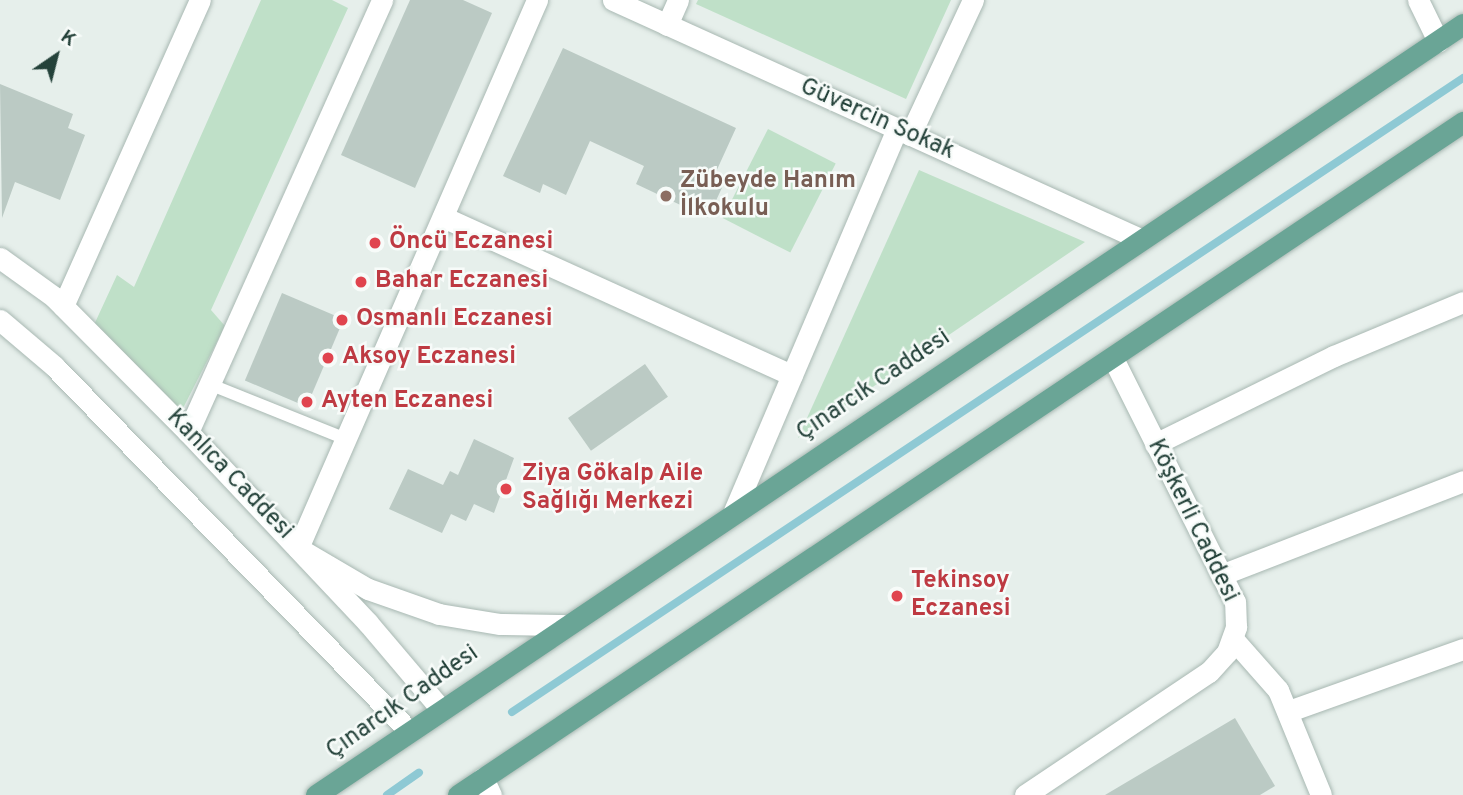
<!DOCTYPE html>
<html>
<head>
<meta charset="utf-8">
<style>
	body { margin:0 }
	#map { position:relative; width:1463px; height:795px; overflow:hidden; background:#e6efeb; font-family:Overpass,sans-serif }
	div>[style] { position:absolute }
	.green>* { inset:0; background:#bfe0c8; transform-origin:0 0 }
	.stream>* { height:8px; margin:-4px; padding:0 4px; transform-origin:4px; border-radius:4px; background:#8ec9d4 }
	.building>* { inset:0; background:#bbcac4; transform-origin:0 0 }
	.roads { filter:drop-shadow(0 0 2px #a8b8b2) drop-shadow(0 0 2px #a8b8b2) }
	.lane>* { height:12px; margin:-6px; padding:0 6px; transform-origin:6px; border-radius:6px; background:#fff }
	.street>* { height:21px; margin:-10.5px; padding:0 10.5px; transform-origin:10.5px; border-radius:10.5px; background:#fff }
	.primary>* { height:21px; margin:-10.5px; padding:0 10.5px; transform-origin:10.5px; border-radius:10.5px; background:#6aa596 }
	.dots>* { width:19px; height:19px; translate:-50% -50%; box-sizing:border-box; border:4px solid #f7fbf9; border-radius:50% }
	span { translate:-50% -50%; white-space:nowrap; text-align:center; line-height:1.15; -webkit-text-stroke:5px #f7fbf9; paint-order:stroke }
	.street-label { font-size:24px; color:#24423a }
	.education-label { font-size:24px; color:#785e54; font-weight:700 }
	.left { translate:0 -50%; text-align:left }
	.health-label { font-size:24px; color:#be3a42; font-weight:700 }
	.north { position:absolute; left:21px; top:21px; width:70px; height:70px; -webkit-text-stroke:5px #f7fbf9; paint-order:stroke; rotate:35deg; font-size:19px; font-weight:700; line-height:28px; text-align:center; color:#24423a }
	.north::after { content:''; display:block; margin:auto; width:24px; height:32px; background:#24423a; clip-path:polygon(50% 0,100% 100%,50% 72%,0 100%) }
</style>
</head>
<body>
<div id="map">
	<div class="green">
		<i style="clip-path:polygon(261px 0,332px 0,348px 8px,211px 310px,225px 326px,181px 412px,93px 327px,117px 275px,134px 287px)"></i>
		<i style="clip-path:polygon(698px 0,951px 0,906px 99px,696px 4px)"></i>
		<i style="left:768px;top:129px;width:76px;height:100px;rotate:27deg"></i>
		<i style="clip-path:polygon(919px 170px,1085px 242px,798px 438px)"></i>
	</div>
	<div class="stream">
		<i style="left:512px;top:712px;width:1143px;rotate:-33.69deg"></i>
		<i style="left:387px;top:795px;width:39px;rotate:-35deg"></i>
	</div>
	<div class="building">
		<i style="clip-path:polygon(410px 0,463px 0,492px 13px,415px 188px,341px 155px)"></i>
		<i style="clip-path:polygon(563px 48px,736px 128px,715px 174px,726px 179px,708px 218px,636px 184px,644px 166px,590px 141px,566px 195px,543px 184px,540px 193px,503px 176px)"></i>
		<i style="clip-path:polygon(0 84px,73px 114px,68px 128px,85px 135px,60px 200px,15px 182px,2px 218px)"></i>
		<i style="left:282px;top:293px;width:67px;height:95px;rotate:23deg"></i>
		<i style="left:645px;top:364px;width:40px;height:94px;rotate:55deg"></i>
		<i style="clip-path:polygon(474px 439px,514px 458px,494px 513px,474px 504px,466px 521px,451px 514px,442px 533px,389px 509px,408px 469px,443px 485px,450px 471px,458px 475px)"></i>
		<i style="clip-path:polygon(1235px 718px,1275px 786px,1260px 795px,1105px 795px)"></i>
	</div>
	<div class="roads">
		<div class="lane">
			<i style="left:209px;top:384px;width:148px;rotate:21.9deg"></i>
		</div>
		<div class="street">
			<i style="left:537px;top:0;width:598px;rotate:113.56deg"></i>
			<i style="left:298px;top:548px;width:81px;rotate:30.4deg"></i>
			<i style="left:368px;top:589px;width:75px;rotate:19.4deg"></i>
			<i style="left:439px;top:614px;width:62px;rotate:9.3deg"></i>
			<i style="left:500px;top:624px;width:63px;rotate:0.9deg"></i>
			<i style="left:613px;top:0;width:579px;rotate:24.39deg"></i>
			<i style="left:1418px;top:0;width:46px;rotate:64deg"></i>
			<i style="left:667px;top:25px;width:27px;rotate:-66deg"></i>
			<i style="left:910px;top:135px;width:149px;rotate:-65deg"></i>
			<i style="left:443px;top:217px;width:383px;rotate:24.4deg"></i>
			<i style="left:0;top:258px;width:67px;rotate:35.8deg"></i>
			<i style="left:54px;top:297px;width:190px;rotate:45.2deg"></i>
			<i style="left:188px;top:432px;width:262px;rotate:46.7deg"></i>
			<i style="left:368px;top:623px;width:113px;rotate:49.7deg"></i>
			<i style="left:63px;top:306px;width:335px;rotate:-65.9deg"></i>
			<i style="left:0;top:320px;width:71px;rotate:40.4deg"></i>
			<i style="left:54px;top:366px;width:509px;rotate:45.8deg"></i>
			<i style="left:188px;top:432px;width:474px;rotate:-65.8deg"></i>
			<i style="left:1155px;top:444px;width:199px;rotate:-26.2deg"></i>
			<i style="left:1334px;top:356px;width:140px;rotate:-22.7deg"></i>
			<i style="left:734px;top:511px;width:415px;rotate:-66.9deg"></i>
			<i style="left:1221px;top:575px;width:260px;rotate:-21.2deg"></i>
			<i style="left:1233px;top:639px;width:68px;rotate:48.6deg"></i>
			<i style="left:1278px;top:690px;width:113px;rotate:67.7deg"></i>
			<i style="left:1289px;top:711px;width:185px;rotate:-19.6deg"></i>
			<i style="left:483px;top:778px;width:19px;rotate:65deg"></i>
			<i style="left:1025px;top:795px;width:221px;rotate:-33.8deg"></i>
			<i style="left:1209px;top:672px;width:27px;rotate:-48deg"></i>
			<i style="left:1227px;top:652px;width:27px;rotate:-70deg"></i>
			<i style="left:1236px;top:627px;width:25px;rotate:-92deg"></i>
			<i style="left:1235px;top:602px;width:273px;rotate:-116.6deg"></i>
		</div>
		<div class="primary">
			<i style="left:316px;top:795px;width:1382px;rotate:-33.91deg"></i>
			<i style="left:458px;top:795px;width:1210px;rotate:-33.81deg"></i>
		</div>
	</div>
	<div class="dots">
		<i style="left:666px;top:196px;background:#8d6e63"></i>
		<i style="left:375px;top:243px;background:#e0444e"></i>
		<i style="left:361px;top:282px;background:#e0444e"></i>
		<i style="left:342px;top:320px;background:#e0444e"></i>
		<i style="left:328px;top:358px;background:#e0444e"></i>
		<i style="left:307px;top:402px;background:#e0444e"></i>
		<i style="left:506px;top:489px;background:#e0444e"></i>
		<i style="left:897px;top:596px;background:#e0444e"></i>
	</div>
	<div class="street-label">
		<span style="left:877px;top:120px;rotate:24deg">Güvercin Sokak</span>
		<span style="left:874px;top:386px;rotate:-34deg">Çınarcık Caddesi</span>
		<span style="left:229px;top:475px;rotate:46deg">Kanlıca Caddesi</span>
		<span style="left:1192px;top:521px;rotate:64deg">Köşkerli Caddesi</span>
		<span style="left:403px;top:703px;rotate:-35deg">Çınarcık Caddesi</span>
	</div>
	<div class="education-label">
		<span class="left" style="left:680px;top:196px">Zübeyde Hanım<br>İlkokulu</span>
	</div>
	<div class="health-label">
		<span class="left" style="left:389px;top:243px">Öncü Eczanesi</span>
		<span class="left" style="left:375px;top:282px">Bahar Eczanesi</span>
		<span class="left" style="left:356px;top:320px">Osmanlı Eczanesi</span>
		<span class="left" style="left:342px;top:358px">Aksoy Eczanesi</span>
		<span class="left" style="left:321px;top:402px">Ayten Eczanesi</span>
		<span class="left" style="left:522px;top:489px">Ziya Gökalp Aile<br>Sağlığı Merkezi</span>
		<span class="left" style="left:911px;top:596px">Tekinsoy<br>Eczanesi</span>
	</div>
	<div class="north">K</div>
</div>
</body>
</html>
